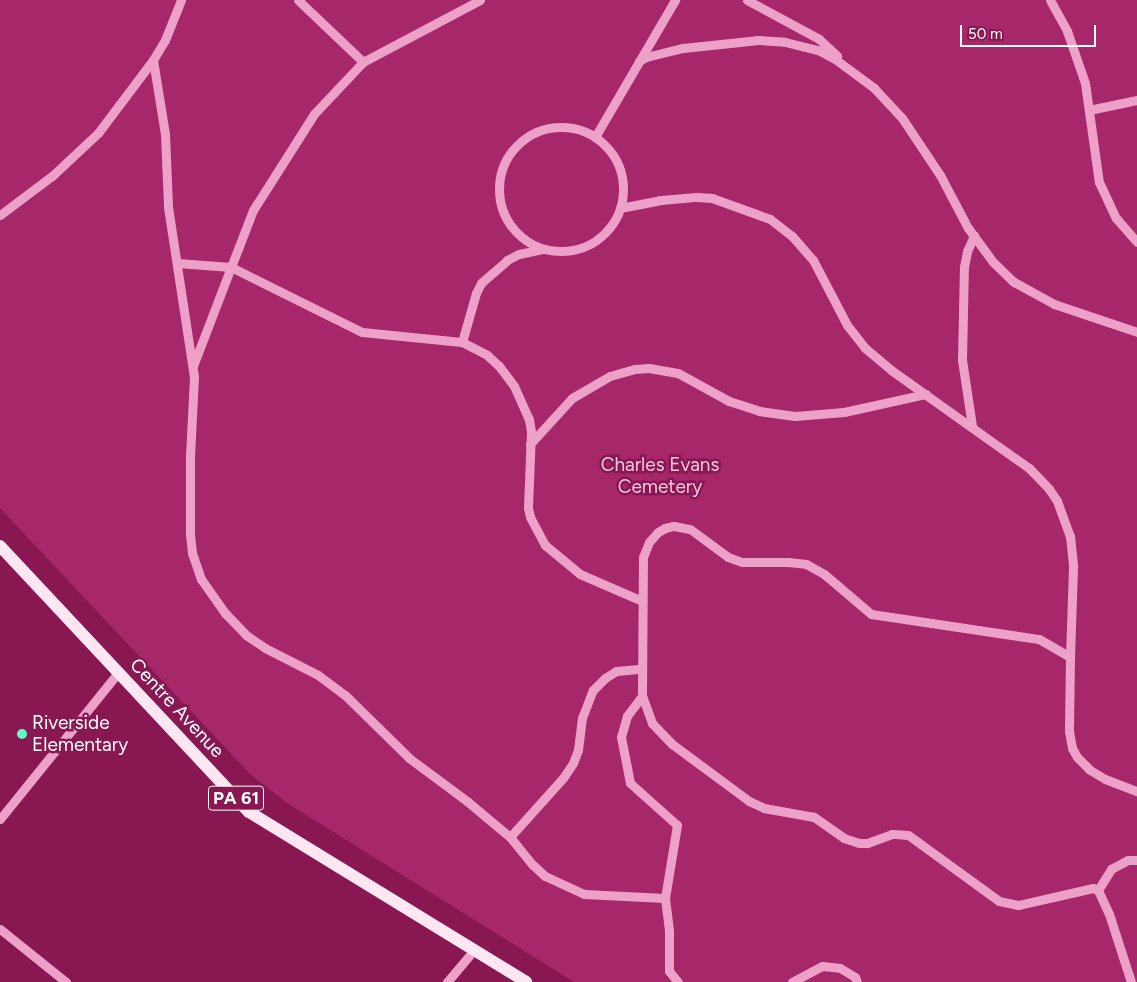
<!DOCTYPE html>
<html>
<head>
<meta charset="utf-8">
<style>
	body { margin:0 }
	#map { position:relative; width:1137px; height:982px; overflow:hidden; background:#891852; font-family:Figtree,sans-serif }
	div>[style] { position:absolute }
	.green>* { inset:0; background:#a6286a }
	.minor>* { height:9px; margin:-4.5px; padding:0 4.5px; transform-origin:4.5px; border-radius:4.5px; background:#eda1c9 }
	.minor>.ring { margin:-4.5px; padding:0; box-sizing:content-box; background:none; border:9px solid #eda1c9; border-radius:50% }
	.major>* { height:12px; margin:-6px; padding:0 6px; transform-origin:6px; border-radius:6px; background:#ffe7f2 }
	.dots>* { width:14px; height:14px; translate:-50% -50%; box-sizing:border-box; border:2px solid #891852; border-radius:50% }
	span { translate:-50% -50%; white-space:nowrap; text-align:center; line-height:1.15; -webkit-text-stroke:5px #891852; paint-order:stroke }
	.shield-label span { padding:1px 4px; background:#891852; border:1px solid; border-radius:4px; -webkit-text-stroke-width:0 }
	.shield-label { font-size:18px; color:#fff; font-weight:700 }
	.park-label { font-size:19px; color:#fac7e2 }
	.street-label { font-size:19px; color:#fff }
	.poi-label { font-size:19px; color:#fff }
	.left { translate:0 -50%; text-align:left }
	.scale { position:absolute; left:960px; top:25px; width:136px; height:22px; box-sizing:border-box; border:2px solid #fff; border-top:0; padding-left:6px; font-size:15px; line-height:18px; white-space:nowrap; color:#fff; -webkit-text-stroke:4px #891852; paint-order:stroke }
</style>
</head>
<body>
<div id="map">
	<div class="green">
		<i style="clip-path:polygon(0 0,1137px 0,1137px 982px,574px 982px,287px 803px,249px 773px,0 508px)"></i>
	</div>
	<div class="minor">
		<i style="left:298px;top:0;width:90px;rotate:43.6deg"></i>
		<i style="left:480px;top:0;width:132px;rotate:152.1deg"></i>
		<i style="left:363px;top:62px;width:71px;rotate:133.3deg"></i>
		<i style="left:314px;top:114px;width:114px;rotate:122.4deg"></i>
		<i style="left:253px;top:210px;width:61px;rotate:111.1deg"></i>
		<i style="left:231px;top:267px;width:146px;rotate:26.4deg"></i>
		<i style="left:362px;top:332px;width:100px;rotate:5.7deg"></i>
		<i style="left:462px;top:342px;width:28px;rotate:27deg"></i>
		<i style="left:487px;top:355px;width:16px;rotate:43deg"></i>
		<i style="left:499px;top:366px;width:25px;rotate:53deg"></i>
		<i style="left:514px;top:386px;width:36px;rotate:66deg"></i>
		<i style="left:529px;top:419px;width:13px;rotate:81deg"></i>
		<i style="left:531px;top:432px;width:76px;rotate:92.3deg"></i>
		<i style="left:528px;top:508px;width:9px;rotate:77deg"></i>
		<i style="left:530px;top:517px;width:32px;rotate:62deg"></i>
		<i style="left:545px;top:545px;width:45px;rotate:39.6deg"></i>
		<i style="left:580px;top:574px;width:68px;rotate:23.5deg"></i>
		<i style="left:747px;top:0;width:82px;rotate:28.4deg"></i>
		<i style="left:819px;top:39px;width:25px;rotate:43deg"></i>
		<i style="left:1050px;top:0;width:35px;rotate:61deg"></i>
		<i style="left:1067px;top:31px;width:55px;rotate:70.9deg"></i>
		<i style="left:1085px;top:83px;width:100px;rotate:82deg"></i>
		<i style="left:1099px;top:182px;width:40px;rotate:65deg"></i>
		<i style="left:1116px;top:218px;width:32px;rotate:49deg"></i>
		<i style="left:153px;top:60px;width:75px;rotate:80.8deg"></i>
		<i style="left:165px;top:134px;width:73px;rotate:87.6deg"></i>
		<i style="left:168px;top:207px;width:172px;rotate:81.3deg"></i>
		<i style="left:194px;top:377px;width:79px;rotate:92.9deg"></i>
		<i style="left:190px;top:456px;width:78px;rotate:90deg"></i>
		<i style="left:190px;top:534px;width:19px;rotate:84deg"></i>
		<i style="left:192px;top:553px;width:28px;rotate:71deg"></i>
		<i style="left:201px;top:579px;width:42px;rotate:54.8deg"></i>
		<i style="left:225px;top:613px;width:30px;rotate:46deg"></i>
		<i style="left:246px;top:635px;width:23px;rotate:34deg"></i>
		<i style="left:265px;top:648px;width:59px;rotate:27deg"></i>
		<i style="left:318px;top:675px;width:34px;rotate:37deg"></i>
		<i style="left:345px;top:695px;width:90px;rotate:44.5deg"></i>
		<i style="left:409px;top:758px;width:74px;rotate:36.7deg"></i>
		<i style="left:468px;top:802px;width:55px;rotate:39.8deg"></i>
		<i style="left:510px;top:837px;width:36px;rotate:51deg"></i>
		<i style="left:533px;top:865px;width:16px;rotate:43deg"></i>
		<i style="left:545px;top:876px;width:43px;rotate:24.8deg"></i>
		<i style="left:584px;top:894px;width:81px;rotate:2.8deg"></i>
		<i style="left:639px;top:61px;width:8px;rotate:-30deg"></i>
		<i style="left:646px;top:57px;width:38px;rotate:-14deg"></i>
		<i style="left:683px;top:48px;width:76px;rotate:-6deg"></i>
		<i style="left:759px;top:40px;width:26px;rotate:4deg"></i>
		<i style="left:785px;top:42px;width:36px;rotate:14deg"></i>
		<i style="left:820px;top:51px;width:17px;rotate:28deg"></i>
		<i style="left:835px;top:59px;width:49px;rotate:36.6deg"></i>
		<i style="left:874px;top:88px;width:41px;rotate:47deg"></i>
		<i style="left:902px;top:118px;width:69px;rotate:56.3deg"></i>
		<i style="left:940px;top:175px;width:60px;rotate:62.2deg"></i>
		<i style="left:968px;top:228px;width:42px;rotate:53.7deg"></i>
		<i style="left:993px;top:262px;width:29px;rotate:44deg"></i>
		<i style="left:1014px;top:282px;width:46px;rotate:28.8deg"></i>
		<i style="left:1054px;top:304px;width:88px;rotate:18.6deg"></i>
		<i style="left:1089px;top:110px;width:49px;rotate:-11.8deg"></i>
		<i class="ring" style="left:499px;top:127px;width:115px;height:115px"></i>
		<i style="left:595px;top:137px;width:159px;rotate:-59.7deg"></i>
		<i style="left:620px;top:208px;width:42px;rotate:-11deg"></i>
		<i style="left:661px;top:200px;width:36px;rotate:-5deg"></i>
		<i style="left:697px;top:197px;width:15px;rotate:4deg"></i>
		<i style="left:712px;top:198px;width:62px;rotate:19.9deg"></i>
		<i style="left:770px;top:219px;width:28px;rotate:38deg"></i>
		<i style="left:792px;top:236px;width:32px;rotate:49deg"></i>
		<i style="left:813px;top:260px;width:73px;rotate:62.4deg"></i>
		<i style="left:847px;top:325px;width:29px;rotate:52deg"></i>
		<i style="left:865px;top:348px;width:34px;rotate:40deg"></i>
		<i style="left:891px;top:370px;width:169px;rotate:35.4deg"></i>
		<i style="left:1029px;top:468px;width:29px;rotate:46deg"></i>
		<i style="left:1049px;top:489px;width:14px;rotate:56deg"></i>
		<i style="left:1057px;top:501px;width:37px;rotate:70deg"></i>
		<i style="left:1070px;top:536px;width:31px;rotate:84deg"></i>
		<i style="left:1073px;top:567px;width:90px;rotate:91.9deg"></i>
		<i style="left:0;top:215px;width:65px;rotate:-36.9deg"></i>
		<i style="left:52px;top:176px;width:63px;rotate:-43.1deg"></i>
		<i style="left:98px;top:133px;width:91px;rotate:-53deg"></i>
		<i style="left:153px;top:60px;width:23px;rotate:-59deg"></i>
		<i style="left:165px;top:40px;width:43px;rotate:-68.2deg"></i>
		<i style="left:177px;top:263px;width:54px;rotate:4.2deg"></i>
		<i style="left:231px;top:267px;width:106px;rotate:111deg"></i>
		<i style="left:462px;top:342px;width:51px;rotate:-74.1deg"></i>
		<i style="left:476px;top:293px;width:11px;rotate:-63deg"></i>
		<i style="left:481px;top:283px;width:35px;rotate:-41deg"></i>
		<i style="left:507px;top:260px;width:13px;rotate:-27deg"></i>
		<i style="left:519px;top:254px;width:25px;rotate:-12deg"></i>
		<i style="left:972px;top:426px;width:67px;rotate:-98.6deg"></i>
		<i style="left:962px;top:360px;width:93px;rotate:-88.8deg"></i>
		<i style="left:964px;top:267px;width:16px;rotate:-79deg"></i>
		<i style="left:967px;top:251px;width:17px;rotate:-65deg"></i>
		<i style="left:530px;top:444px;width:62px;rotate:-47.6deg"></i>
		<i style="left:572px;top:398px;width:44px;rotate:-30.1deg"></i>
		<i style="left:610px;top:376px;width:26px;rotate:-16deg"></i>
		<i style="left:635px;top:369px;width:14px;rotate:-4deg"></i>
		<i style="left:649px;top:368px;width:29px;rotate:10deg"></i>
		<i style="left:678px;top:373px;width:58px;rotate:28.8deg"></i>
		<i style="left:729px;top:401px;width:32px;rotate:18deg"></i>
		<i style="left:759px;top:411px;width:36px;rotate:8deg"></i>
		<i style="left:795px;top:416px;width:49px;rotate:-4.7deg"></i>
		<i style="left:844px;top:412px;width:84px;rotate:-12.4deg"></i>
		<i style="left:642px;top:696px;width:25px;rotate:127deg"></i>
		<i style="left:627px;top:716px;width:22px;rotate:106deg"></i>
		<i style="left:621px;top:737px;width:47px;rotate:78.9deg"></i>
		<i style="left:630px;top:783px;width:63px;rotate:41.8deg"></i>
		<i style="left:677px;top:825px;width:74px;rotate:99.3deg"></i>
		<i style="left:665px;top:898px;width:33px;rotate:83deg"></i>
		<i style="left:669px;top:931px;width:40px;rotate:90deg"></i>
		<i style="left:669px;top:971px;width:14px;rotate:51deg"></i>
		<i style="left:0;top:819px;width:188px;rotate:-51.1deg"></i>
		<i style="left:510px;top:837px;width:79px;rotate:-48.1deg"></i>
		<i style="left:563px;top:778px;width:18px;rotate:-56deg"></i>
		<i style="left:573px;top:763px;width:14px;rotate:-69deg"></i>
		<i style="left:578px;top:750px;width:32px;rotate:-83deg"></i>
		<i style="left:582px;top:718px;width:30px;rotate:-69deg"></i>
		<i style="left:593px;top:690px;width:17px;rotate:-45deg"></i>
		<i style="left:605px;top:678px;width:13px;rotate:-32deg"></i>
		<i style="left:616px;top:671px;width:25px;rotate:-5deg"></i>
		<i style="left:1098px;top:890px;width:25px;rotate:-58deg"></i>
		<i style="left:1111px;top:869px;width:19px;rotate:-28deg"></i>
		<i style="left:1128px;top:860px;width:9px"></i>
		<i style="left:0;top:929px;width:85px;rotate:38.8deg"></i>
		<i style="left:447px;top:982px;width:42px;rotate:-49.8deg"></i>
		<i style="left:792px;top:982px;width:34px;rotate:-28deg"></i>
		<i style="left:822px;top:966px;width:18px;rotate:6deg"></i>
		<i style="left:840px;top:968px;width:17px;rotate:31deg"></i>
		<i style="left:855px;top:977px;width:5px;rotate:68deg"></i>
		<i style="left:1131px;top:982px;width:71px;rotate:-107.9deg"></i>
		<i style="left:1109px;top:914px;width:26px;rotate:-115deg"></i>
		<i style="left:1098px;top:890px;width:5px;rotate:-158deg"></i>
		<i style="left:1093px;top:888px;width:77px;rotate:167.2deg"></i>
		<i style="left:1018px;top:905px;width:19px;rotate:-168deg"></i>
		<i style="left:999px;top:901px;width:112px;rotate:-144deg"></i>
		<i style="left:908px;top:835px;width:16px;rotate:-176deg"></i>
		<i style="left:892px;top:834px;width:27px;rotate:160deg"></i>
		<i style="left:867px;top:843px;width:8px;rotate:180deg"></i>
		<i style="left:859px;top:843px;width:16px;rotate:-162deg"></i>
		<i style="left:844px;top:838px;width:37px;rotate:-145deg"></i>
		<i style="left:814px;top:817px;width:51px;rotate:-169.8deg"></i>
		<i style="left:764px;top:808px;width:17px;rotate:-155deg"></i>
		<i style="left:749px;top:801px;width:96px;rotate:-143.5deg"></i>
		<i style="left:672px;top:744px;width:29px;rotate:-134deg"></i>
		<i style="left:652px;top:723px;width:29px;rotate:-110deg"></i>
		<i style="left:642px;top:696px;width:139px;rotate:-89.6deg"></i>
		<i style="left:643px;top:557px;width:16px;rotate:-68deg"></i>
		<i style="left:649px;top:542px;width:13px;rotate:-48deg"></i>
		<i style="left:658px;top:532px;width:8px;rotate:-30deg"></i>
		<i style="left:665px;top:528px;width:9px;rotate:-13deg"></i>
		<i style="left:674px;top:526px;width:16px;rotate:11deg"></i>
		<i style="left:690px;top:529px;width:47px;rotate:36.4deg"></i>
		<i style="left:728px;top:557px;width:15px;rotate:20deg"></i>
		<i style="left:742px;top:562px;width:46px"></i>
		<i style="left:788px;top:562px;width:18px;rotate:6deg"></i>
		<i style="left:806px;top:564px;width:21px;rotate:29deg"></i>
		<i style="left:824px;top:574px;width:62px;rotate:40.4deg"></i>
		<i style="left:871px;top:614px;width:170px;rotate:8.5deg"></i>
		<i style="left:1039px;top:639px;width:36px;rotate:30deg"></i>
		<i style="left:1070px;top:657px;width:74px;rotate:90.8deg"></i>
		<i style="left:1069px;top:731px;width:17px;rotate:80deg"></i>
		<i style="left:1072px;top:748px;width:10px;rotate:61deg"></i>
		<i style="left:1077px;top:757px;width:18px;rotate:45deg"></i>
		<i style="left:1090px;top:770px;width:17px;rotate:31deg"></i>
		<i style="left:1105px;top:779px;width:34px;rotate:21deg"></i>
	</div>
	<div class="major">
		<i style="left:0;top:546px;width:364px;rotate:46.9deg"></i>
		<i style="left:249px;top:812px;width:325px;rotate:31.5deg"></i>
	</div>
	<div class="dots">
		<i style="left:22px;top:734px;background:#5dffc4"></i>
	</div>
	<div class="shield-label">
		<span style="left:236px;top:798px">PA 61</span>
	</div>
	<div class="park-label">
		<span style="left:660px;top:476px">Charles Evans<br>Cemetery</span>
	</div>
	<div class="street-label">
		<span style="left:177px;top:708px;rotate:47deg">Centre Avenue</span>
	</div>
	<div class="poi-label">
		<span class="left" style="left:32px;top:734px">Riverside<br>Elementary</span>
	</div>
	<div class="scale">50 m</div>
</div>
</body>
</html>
